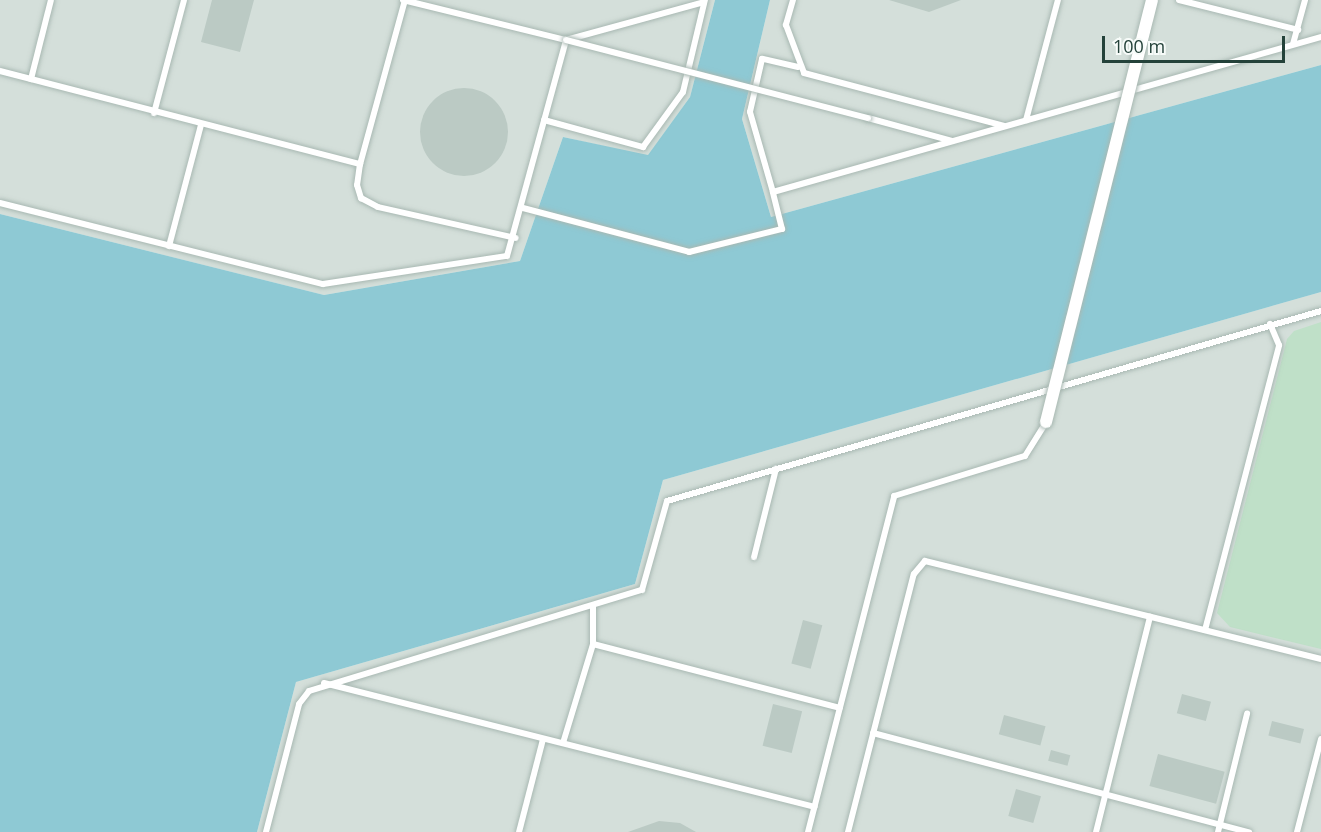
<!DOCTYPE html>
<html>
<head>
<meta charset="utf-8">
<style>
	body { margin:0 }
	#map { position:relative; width:1321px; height:832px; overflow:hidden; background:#e6efeb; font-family:"Open Sans",sans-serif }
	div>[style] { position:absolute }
	.built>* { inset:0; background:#d4dfda }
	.green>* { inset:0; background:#bfe0c8 }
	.water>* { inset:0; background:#8ec9d4 }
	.building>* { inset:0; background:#bbcac4; transform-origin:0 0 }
	.round { border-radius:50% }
	.roads { filter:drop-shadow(0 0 2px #a8b8b2) drop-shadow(0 0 2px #a8b8b2) }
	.lane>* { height:6px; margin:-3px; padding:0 3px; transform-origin:3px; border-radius:3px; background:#fff }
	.bridges { filter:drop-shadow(0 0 2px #a8b8b2) drop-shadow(0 0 2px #a8b8b2) }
	.lane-bridge>* { height:6px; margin:-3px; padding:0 3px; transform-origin:3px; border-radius:3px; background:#fff }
	.street-bridge>* { height:12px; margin:-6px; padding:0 6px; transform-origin:6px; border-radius:6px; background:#fff }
	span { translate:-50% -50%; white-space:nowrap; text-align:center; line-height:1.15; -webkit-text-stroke:4.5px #f7fbf9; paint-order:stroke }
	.scale { position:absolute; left:1102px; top:36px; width:183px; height:27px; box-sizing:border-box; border:3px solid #24423a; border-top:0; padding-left:8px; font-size:18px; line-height:21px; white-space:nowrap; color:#24423a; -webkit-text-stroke:4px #f7fbf9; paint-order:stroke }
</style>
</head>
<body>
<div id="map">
	<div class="built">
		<i style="clip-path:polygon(0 0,715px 0,690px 97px,648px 156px,563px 137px,520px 261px,324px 295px,0 214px)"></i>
		<i style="clip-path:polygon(770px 0,1321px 0,1321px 65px,771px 217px,742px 119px)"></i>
		<i style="clip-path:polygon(1321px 292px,1321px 832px,257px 832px,296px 682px,635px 584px,663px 480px)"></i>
	</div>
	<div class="green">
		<i style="clip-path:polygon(1321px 322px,1321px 649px,1230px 627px,1217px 613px,1287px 339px,1294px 331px)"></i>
	</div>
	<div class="water">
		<i style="clip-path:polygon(715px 0,770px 0,742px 119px,771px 217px,1321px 65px,1321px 292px,663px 480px,635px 584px,296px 682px,257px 832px,0 832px,0 214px,324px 295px,520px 261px,563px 137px,648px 155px,690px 97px)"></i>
	</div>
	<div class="building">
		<i style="clip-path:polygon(212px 0,254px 0,240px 52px,201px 42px)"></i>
		<i style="clip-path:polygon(889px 0,961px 0,929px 12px)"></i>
		<i class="round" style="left:420px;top:88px;width:88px;height:88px"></i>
		<i style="left:803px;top:620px;width:20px;height:45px;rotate:15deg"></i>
		<i style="left:1182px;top:694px;width:30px;height:20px;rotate:15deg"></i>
		<i style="left:773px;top:704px;width:30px;height:43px;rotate:14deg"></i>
		<i style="left:1004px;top:715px;width:43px;height:20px;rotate:15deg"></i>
		<i style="left:1272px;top:721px;width:33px;height:15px;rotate:14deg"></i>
		<i style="left:1051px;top:750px;width:20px;height:11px;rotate:15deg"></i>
		<i style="left:1158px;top:754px;width:69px;height:33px;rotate:15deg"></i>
		<i style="left:1016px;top:789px;width:26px;height:28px;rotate:16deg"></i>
		<i style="clip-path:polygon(659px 821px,680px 823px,696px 832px,628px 832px)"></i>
	</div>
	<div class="roads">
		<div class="lane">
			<i style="left:403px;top:0;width:168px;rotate:13.8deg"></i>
			<i style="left:566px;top:40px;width:143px;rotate:-15.4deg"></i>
			<i style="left:405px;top:0;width:170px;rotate:105.3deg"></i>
			<i style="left:360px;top:164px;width:21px;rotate:98deg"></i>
			<i style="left:357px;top:185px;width:14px;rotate:73deg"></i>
			<i style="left:361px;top:198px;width:19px;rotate:28deg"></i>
			<i style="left:378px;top:207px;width:141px;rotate:12.7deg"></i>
			<i style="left:793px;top:0;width:26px;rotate:106deg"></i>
			<i style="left:786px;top:25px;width:51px;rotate:69.4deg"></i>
			<i style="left:804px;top:73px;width:207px;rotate:14.8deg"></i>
			<i style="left:1179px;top:0;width:123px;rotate:14.1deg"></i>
			<i style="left:1293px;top:44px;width:46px;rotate:-74.7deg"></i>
			<i style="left:798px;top:67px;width:37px;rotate:-167deg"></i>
			<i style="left:762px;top:59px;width:54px;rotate:102.8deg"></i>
			<i style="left:750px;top:112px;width:83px;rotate:74deg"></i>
			<i style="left:773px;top:192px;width:569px;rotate:-15.79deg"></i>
			<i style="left:0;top:71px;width:372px;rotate:14.5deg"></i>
			<i style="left:31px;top:79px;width:81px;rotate:-75.8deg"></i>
			<i style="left:154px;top:113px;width:117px;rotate:-75.1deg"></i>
			<i style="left:868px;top:118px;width:87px;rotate:15.3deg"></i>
			<i style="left:544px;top:120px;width:103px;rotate:15.3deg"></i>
			<i style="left:643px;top:147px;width:68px;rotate:-54deg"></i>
			<i style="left:683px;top:92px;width:95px;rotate:-76.6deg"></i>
			<i style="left:1026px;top:120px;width:124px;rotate:-75.1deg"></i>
			<i style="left:0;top:203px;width:333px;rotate:14.1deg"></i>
			<i style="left:323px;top:284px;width:186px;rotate:-8.7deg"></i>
			<i style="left:507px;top:256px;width:224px;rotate:-74.7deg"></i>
			<i style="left:523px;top:208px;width:172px;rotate:14.8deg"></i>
			<i style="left:689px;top:252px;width:96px;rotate:-13.9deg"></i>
			<i style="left:782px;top:229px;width:38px;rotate:-104deg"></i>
			<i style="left:169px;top:246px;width:125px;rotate:-75.2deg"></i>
			<i style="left:754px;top:557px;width:91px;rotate:-76deg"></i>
			<i style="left:1205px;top:630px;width:294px;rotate:-75.4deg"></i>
			<i style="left:1279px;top:345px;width:23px;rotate:-113deg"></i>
			<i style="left:593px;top:644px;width:255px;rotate:14.5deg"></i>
			<i style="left:324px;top:683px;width:506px;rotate:14.17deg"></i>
			<i style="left:873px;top:733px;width:389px;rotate:14.8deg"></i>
			<i style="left:563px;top:743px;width:103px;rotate:-73.1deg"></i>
			<i style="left:593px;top:644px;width:38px;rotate:-90deg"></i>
			<i style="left:266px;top:832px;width:132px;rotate:-75.5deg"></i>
			<i style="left:299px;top:704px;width:16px;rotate:-52deg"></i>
			<i style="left:309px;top:691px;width:348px;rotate:-16.9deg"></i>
			<i style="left:642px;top:590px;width:92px;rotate:-74.3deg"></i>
			<i style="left:667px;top:501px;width:681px;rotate:-16.2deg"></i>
			<i style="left:519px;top:832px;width:96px;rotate:-75.5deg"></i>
			<i style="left:808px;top:832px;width:347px;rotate:-75.6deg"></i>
			<i style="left:894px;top:496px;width:137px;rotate:-17deg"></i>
			<i style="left:1025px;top:456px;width:40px;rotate:-58deg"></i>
			<i style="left:848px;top:832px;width:266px;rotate:-75.7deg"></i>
			<i style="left:914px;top:574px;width:17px;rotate:-50deg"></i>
			<i style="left:925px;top:561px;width:408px;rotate:13.9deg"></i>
			<i style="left:1096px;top:832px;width:222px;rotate:-75.9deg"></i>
			<i style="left:1218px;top:832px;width:122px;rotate:-76.2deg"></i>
			<i style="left:1297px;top:832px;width:96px;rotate:-75.5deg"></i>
		</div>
	</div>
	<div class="bridges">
		<div class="lane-bridge">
			<i style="left:566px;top:40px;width:312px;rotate:14.5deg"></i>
		</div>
		<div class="street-bridge">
			<i style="left:1046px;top:422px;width:435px;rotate:-75.9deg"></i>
		</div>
	</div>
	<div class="scale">100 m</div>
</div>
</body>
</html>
